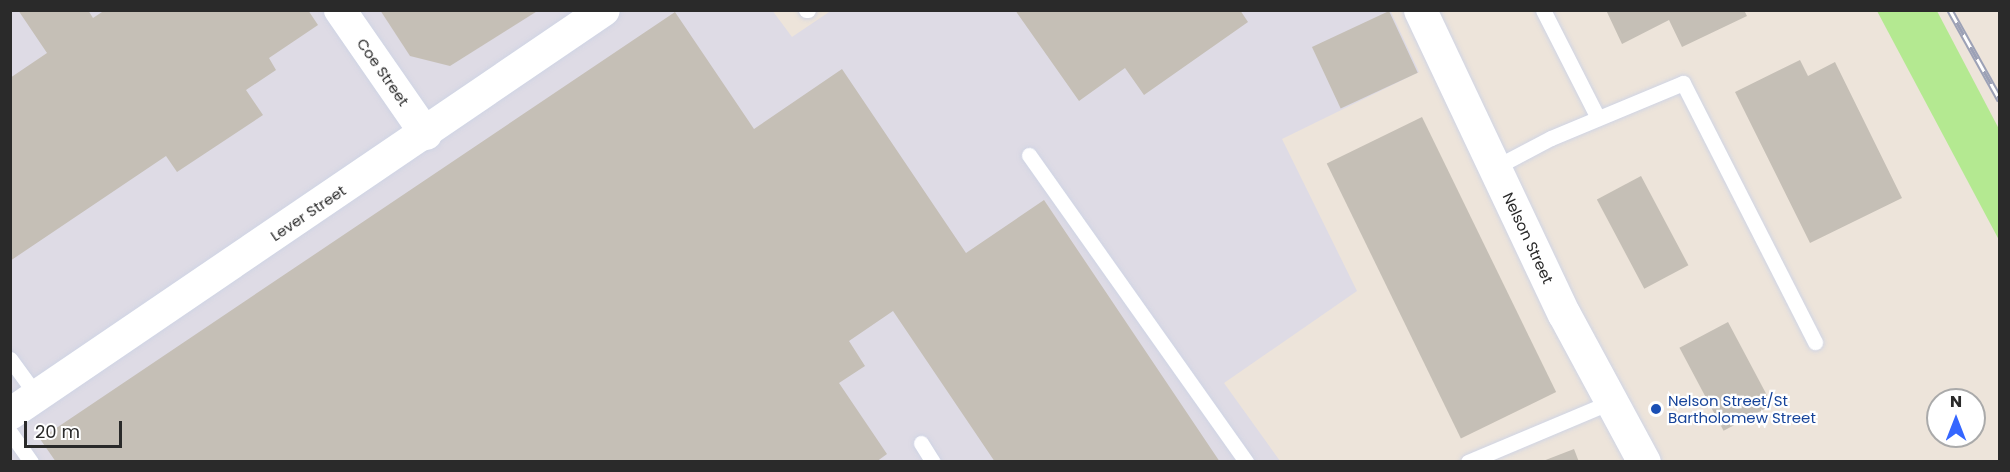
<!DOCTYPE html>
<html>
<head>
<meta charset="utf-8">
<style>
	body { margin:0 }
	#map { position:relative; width:2010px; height:472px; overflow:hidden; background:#ede4da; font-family:Poppins,sans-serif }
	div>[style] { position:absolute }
	.industrial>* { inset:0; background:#dedbe5 }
	.green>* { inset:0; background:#b4e991 }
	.building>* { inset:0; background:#c5bfb6; transform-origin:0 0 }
	.roads { filter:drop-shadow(0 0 2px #cfd4e4) drop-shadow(0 0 2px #cfd4e4) }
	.service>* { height:15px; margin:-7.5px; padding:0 7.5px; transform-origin:7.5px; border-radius:7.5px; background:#fff }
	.minor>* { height:32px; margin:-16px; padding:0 16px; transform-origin:16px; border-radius:16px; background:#fff }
	.tertiary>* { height:33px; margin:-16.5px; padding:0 16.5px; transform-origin:16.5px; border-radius:16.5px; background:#fff }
	.rail>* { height:7px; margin-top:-3.5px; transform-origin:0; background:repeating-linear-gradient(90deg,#fff 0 14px,#9ca1b6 0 28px); box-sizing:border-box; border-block:2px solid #9ca1b6 }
	.dots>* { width:16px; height:16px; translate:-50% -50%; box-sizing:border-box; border:3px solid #fff; border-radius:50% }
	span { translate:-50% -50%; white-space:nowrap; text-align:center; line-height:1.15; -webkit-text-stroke:4.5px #fff; paint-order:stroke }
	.street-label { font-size:15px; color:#2a2a2a }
	.transit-label { font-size:15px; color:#164399 }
	.left { translate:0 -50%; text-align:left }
	.frame { position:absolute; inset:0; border:12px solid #2a2a2a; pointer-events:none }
	.north { position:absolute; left:1926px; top:388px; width:60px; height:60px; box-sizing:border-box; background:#fff; border:2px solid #aaa; border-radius:50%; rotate:0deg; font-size:16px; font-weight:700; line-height:24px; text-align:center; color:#2a2a2a }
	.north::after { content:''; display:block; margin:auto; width:21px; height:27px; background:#3566ff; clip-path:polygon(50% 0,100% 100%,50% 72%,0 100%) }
	.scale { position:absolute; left:24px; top:421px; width:98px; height:27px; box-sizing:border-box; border:3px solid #2a2a2a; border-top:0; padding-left:8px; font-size:18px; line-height:21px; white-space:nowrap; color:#2a2a2a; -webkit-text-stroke:4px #fff; paint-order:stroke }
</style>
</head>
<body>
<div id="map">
	<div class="industrial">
		<i style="clip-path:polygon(772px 10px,792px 37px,832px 10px,1390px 10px,1419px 72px,1282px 139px,1357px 291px,1224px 383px,1280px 461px,11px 462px,10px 11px)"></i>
	</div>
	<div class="green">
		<i style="clip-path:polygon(1877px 11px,1937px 11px,1999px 129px,1999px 240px)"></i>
	</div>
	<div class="building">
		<i style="clip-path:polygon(18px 10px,88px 10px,93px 18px,105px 10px,308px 10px,318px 25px,269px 58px,276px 70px,246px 90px,263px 115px,177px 172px,166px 156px,10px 261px,10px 78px,47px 53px)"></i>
		<i style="clip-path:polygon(380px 10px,539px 10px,450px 66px,410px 56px)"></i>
		<i style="clip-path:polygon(1015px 10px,1240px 10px,1248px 22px,1144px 95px,1125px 68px,1079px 101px)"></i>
		<i style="clip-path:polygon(1606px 10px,1744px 10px,1747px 16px,1682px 47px,1669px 20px,1622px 44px)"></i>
		<i style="left:1389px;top:11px;width:68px;height:85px;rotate:65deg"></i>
		<i style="clip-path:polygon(675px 12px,754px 129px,842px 69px,966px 253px,1044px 200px,1220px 462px,995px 462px,893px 311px,849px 341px,865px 366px,839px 383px,887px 454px,876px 462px,56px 462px,40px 439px)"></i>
		<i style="clip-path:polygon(1800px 60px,1808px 76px,1835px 62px,1902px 198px,1810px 243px,1735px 92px)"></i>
		<i style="left:1422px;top:117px;width:306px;height:106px;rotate:64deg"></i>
		<i style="left:1641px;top:176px;width:101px;height:50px;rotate:62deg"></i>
		<i style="left:1728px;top:322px;width:94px;height:55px;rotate:62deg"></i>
		<i style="clip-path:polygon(1574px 449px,1579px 462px,1543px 462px,1543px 461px)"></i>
	</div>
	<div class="roads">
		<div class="service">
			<i style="left:806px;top:10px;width:2px"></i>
			<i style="left:1543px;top:10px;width:121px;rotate:63deg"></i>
			<i style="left:1029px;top:155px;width:376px;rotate:54.7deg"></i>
			<i style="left:1494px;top:168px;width:64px;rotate:-27.8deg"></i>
			<i style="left:1551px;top:138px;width:143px;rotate:-22.6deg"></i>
			<i style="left:1683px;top:83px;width:291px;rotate:63deg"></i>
			<i style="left:10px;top:359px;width:46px;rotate:53.9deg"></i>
			<i style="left:10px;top:432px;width:37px;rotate:55deg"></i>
			<i style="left:921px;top:443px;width:22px;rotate:58deg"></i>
			<i style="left:1468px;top:462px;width:155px;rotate:-22.8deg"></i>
		</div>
		<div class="minor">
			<i style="left:340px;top:10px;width:151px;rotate:55.3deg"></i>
			<i style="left:10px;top:414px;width:718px;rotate:-34.22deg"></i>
		</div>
		<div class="tertiary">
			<i style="left:1420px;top:10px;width:336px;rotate:64.7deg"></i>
			<i style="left:1564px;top:314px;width:168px;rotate:61.6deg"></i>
		</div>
	</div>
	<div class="rail">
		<i style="left:1950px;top:10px;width:103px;rotate:60.9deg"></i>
	</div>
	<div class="dots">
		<i style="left:1656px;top:409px;background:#1a4fb4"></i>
	</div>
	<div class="street-label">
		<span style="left:383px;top:72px;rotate:55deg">Coe Street</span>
		<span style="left:308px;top:213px;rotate:-34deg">Lever Street</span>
		<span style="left:1528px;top:238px;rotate:65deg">Nelson Street</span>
	</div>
	<div class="transit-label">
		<span class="left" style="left:1668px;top:409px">Nelson Street/St<br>Bartholomew Street</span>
	</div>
	<div class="frame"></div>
	<div class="north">N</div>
	<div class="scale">20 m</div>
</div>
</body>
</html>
